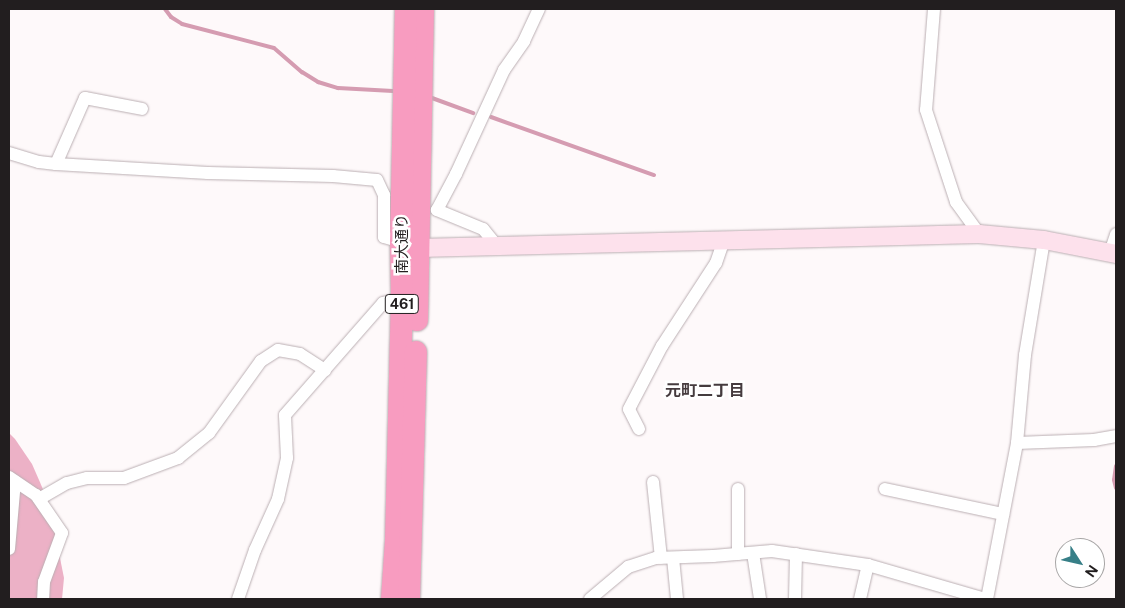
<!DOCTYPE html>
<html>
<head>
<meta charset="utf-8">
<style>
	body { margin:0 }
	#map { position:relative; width:1125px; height:608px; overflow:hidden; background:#fef9fa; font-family:"Public Sans","Noto Sans JP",sans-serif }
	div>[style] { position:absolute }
	.forest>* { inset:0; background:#ecb1c6 }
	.stream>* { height:4px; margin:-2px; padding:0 2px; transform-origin:2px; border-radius:2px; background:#d59cb1 }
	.roads { filter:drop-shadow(0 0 1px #bbafb3) drop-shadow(0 0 1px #bbafb3) }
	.street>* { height:12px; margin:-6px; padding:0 6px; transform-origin:6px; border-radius:6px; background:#fff }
	.secondary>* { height:18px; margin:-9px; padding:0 9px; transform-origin:9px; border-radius:9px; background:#fde1ec }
	.highway>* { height:22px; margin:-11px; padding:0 11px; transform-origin:11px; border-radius:11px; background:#f89cc0 }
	span { translate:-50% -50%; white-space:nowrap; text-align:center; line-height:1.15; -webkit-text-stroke:5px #fff; paint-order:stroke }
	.shield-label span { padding:1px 4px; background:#fff; border:1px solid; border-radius:4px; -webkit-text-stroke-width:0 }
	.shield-label { font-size:14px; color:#221e1f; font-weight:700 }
	.street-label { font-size:15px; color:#221e1f }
	.neighbourhood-label { font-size:16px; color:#453b3e; font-weight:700 }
	.frame { position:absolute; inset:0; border:10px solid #221e1f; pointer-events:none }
	.north { position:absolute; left:1055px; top:538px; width:50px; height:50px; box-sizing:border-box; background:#fff; border:1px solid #a7a5a5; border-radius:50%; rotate:125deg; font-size:14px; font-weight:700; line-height:20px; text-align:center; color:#221e1f }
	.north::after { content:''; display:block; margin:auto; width:18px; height:22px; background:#377f87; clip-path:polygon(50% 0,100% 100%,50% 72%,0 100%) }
</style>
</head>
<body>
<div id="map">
	<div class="forest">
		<i style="clip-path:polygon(9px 433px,15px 439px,32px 464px,49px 503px,64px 578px,62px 599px,9px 599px)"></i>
	</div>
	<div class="stream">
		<i style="left:165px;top:9px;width:10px;rotate:53deg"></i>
		<i style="left:171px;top:17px;width:13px;rotate:32deg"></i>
		<i style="left:182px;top:24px;width:95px;rotate:14.6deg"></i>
		<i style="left:274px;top:48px;width:37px;rotate:41deg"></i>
		<i style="left:302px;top:72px;width:19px;rotate:32deg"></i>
		<i style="left:318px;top:82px;width:21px;rotate:17deg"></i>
		<i style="left:338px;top:88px;width:55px;rotate:3.1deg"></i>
		<i style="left:432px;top:98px;width:44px;rotate:20.1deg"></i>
		<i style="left:491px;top:117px;width:173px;rotate:19.6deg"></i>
		<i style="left:1116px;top:466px;width:14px;rotate:98deg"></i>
		<i style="left:1114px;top:480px;width:8px;rotate:76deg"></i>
	</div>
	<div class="roads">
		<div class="street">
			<i style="left:934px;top:9px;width:101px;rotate:94.5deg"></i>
			<i style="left:926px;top:110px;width:97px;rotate:71.9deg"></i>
			<i style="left:956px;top:202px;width:39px;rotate:54deg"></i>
			<i style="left:9px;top:153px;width:31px;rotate:17deg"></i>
			<i style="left:39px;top:162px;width:17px;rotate:7deg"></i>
			<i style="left:56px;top:164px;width:152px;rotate:3.4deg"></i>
			<i style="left:208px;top:173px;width:125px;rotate:1.4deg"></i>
			<i style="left:333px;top:176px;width:44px;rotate:5.2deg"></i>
			<i style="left:377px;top:180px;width:17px;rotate:65deg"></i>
			<i style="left:384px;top:195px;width:42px;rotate:90deg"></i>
			<i style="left:384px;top:237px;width:18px;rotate:16deg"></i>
			<i style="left:56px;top:164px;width:72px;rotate:-66.3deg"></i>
			<i style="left:85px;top:98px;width:58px;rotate:10.9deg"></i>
			<i style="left:497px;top:246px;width:22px;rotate:-129deg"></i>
			<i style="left:483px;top:229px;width:50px;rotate:-157.6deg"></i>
			<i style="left:437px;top:210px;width:41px;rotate:-62.2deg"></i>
			<i style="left:456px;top:174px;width:115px;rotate:-65.2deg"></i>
			<i style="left:504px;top:70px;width:35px;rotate:-55deg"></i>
			<i style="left:524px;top:41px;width:35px;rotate:-65deg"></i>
			<i style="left:1110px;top:253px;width:20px;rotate:-72deg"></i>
			<i style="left:639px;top:429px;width:22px;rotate:-117deg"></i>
			<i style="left:629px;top:409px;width:71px;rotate:-62.4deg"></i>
			<i style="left:662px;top:346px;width:99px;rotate:-57deg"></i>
			<i style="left:716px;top:263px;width:24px;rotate:-71deg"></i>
			<i style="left:1017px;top:443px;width:77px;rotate:-2.2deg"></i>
			<i style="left:1094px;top:440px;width:22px;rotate:-10deg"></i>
			<i style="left:9px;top:477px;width:32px;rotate:34deg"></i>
			<i style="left:36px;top:495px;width:46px;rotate:55.6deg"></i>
			<i style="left:62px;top:533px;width:52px;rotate:110.2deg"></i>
			<i style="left:44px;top:582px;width:17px;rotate:93deg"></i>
			<i style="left:653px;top:482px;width:76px;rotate:84deg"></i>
			<i style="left:738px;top:489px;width:65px;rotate:90deg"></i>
			<i style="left:885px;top:489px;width:121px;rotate:12deg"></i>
			<i style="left:39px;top:499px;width:32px;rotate:-30deg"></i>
			<i style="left:67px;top:483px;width:21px;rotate:-14deg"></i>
			<i style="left:87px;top:478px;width:37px"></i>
			<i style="left:124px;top:478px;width:58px;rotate:-20.3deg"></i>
			<i style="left:178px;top:458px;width:40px;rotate:-39deg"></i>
			<i style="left:209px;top:433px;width:89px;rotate:-54.2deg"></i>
			<i style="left:261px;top:361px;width:20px;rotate:-33deg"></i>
			<i style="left:278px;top:350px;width:22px;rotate:10deg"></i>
			<i style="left:300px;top:354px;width:30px;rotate:33deg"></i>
			<i style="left:9px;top:549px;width:68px;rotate:-85deg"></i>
			<i style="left:753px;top:553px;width:47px;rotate:81.3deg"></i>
			<i style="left:673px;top:558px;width:41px;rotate:84.4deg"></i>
			<i style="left:238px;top:599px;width:52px;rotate:-70.9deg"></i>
			<i style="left:255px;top:550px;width:56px;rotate:-65.7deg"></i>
			<i style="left:278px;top:499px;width:42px;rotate:-77.6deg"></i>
			<i style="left:287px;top:458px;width:43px;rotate:-92.7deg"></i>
			<i style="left:285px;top:415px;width:149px;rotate:-48.8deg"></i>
			<i style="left:383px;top:303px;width:20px;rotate:-15deg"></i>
			<i style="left:590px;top:599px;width:50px;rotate:-40.1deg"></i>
			<i style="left:628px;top:567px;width:29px;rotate:-18deg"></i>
			<i style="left:656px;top:558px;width:57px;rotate:-2deg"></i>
			<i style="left:713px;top:556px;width:59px;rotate:-4.8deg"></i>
			<i style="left:772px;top:551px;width:97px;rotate:8.3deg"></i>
			<i style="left:868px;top:565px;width:122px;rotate:16.2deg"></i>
			<i style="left:795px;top:599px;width:45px;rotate:-88.7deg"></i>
			<i style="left:860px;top:599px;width:35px;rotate:-77deg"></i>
			<i style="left:987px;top:599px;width:159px;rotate:-79.1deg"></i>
			<i style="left:1017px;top:443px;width:88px;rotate:-84.8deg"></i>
			<i style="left:1025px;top:355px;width:117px;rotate:-80.6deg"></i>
		</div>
		<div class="secondary">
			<i style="left:406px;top:244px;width:14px;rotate:17deg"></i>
			<i style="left:419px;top:248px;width:560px;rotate:-1.43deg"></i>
			<i style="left:979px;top:234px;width:65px;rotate:5.3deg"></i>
			<i style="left:1044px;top:240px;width:73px;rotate:11deg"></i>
		</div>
		<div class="highway">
			<i style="left:417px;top:320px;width:311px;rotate:-88.9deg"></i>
			<i style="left:392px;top:599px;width:58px;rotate:-86.1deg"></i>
			<i style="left:396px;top:541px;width:243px;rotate:-88.6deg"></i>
			<i style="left:402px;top:298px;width:56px;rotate:-91deg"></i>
			<i style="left:401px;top:242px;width:233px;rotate:-88.8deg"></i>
			<i style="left:409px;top:599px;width:247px;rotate:-88.4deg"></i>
		</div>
	</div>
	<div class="shield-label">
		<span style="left:402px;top:304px">461</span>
	</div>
	<div class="street-label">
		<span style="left:402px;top:244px;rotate:-90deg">南大通り</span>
	</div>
	<div class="neighbourhood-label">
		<span style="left:705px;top:391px">元町二丁目</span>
	</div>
	<div class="frame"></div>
	<div class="north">N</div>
</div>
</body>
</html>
